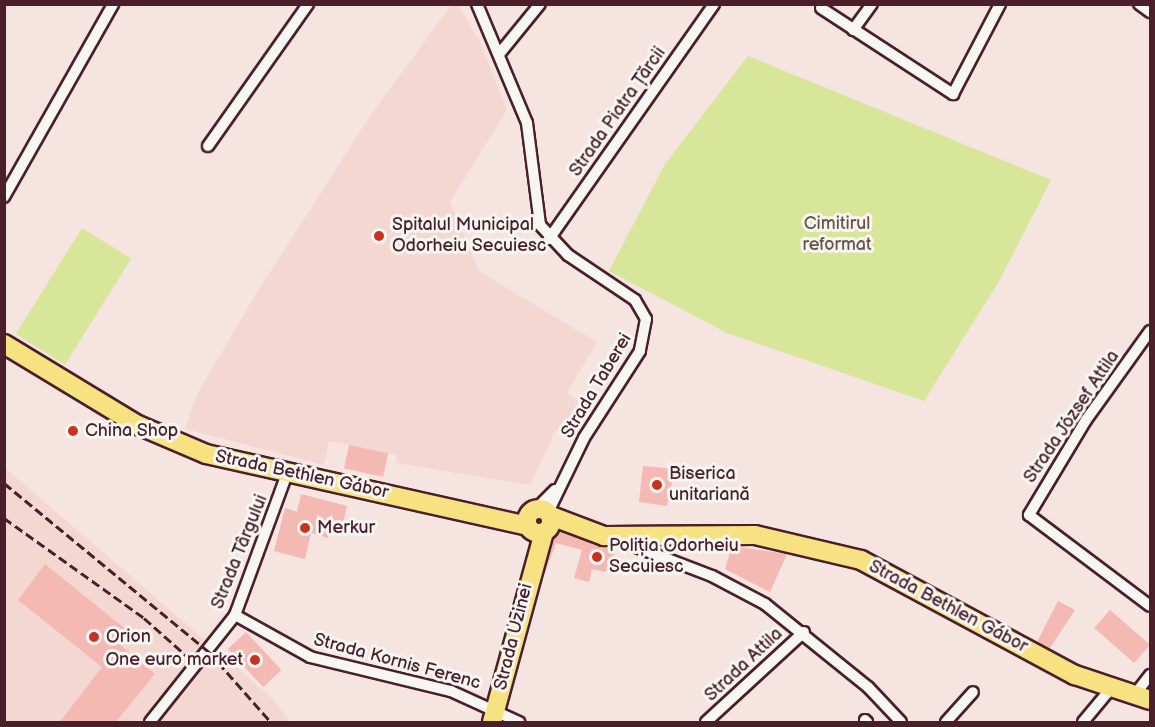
<!DOCTYPE html>
<meta charset="utf-8">
<style>
body{margin:0}
#map{position:relative;width:1155px;height:727px;overflow:hidden;background:#f5e4df;font-family:"Balsamiq Sans",sans-serif}
div>[style]{position:absolute}
.built>*{inset:0;background:#f5d7d2}
.green>*{inset:0;background:#d7e699;transform-origin:0 0}
.building>*{inset:0;background:#f4b9b2;transform-origin:0 0}
.roads{filter:drop-shadow(2px 0 #4a1f2b) drop-shadow(-2px 0 #4a1f2b) drop-shadow(0 2px #4a1f2b) drop-shadow(0 -2px #4a1f2b)}
.minor>*{height:10px;margin:-5px;padding:0 5px;transform-origin:5px;border-radius:5px;background:#f6f6f2}
.primary>*{height:18px;margin:-9px;padding:0 9px;transform-origin:9px;border-radius:9px;background:#f7e281}
.primary>.ring{margin:-9px;padding:0;box-sizing:content-box;background:none;border:18px solid #f7e281;border-radius:50%}
.rail>*{height:3px;margin-top:-1.5px;transform-origin:0;background:repeating-linear-gradient(90deg,#4a1f2b 0 9px,transparent 0 13.5px)}
.dots>*{width:16px;height:16px;translate:-50% -50%;box-sizing:border-box;border:3px solid #f6f6f2;border-radius:50%}
span{translate:-50% -50%;white-space:nowrap;text-align:center;line-height:1.15;-webkit-text-stroke:6px #f6f6f2;paint-order:stroke}
.street-label{font-size:18px;color:#4a1f2b}
.park-label{font-size:18px;color:#6d5146}
.poi-label{font-size:18px;color:#4a1f2b}
.left{translate:0 -50%;text-align:left}
.right{translate:-100% -50%;text-align:right}
.frame{position:absolute;inset:0;border:6px solid #4a1f2b;pointer-events:none}
</style>
<div id="map">
<div class="built">
<div style="clip-path:polygon(451px 5px,458px 5px,479px 40px,507px 110px,450px 202px,479px 271px,597px 342px,567px 393px,587px 406px,569px 438px,556px 430px,530px 485px,396px 463px,397px 455px,329px 441px,324px 465px,185px 429px,197px 394px,256px 294px,368px 119px)"></div>
<div style="clip-path:polygon(4px 467px,272px 698px,290px 722px,5px 722px)"></div>
</div>
<div class="green">
<div style="clip-path:polygon(748px 56px,1051px 180px,998px 283px,924px 401px,727px 333px,609px 271px,665px 164px)"></div>
<div style="left:82px;top:228px;width:58px;height:125px;rotate:32deg"></div>
</div>
<div class="building">
<div style="left:349px;top:445px;width:40px;height:24px;rotate:12deg"></div>
<div style="clip-path:polygon(643px 466px,675px 469px,667px 506px,639px 502px)"></div>
<div style="clip-path:polygon(301px 494px,347px 506px,343px 523px,333px 520px,328px 538px,311px 533px,305px 559px,274px 551px,285px 508px,297px 512px)"></div>
<div style="clip-path:polygon(562px 532px,616px 547px,611px 565px,605px 572px,592px 569px,589px 582px,574px 578px,582px 550px,556px 543px,544px 575px,555px 533px)"></div>
<div style="clip-path:polygon(732px 546px,787px 554px,770px 592px,725px 569px)"></div>
<div style="clip-path:polygon(45px 564px,128px 631px,118px 643px,155px 674px,115px 723px,59px 723px,102px 667px,18px 600px)"></div>
<div style="clip-path:polygon(1058px 601px,1075px 610px,1050px 648px,1037px 642px)"></div>
<div style="left:1110px;top:610px;width:53px;height:24px;rotate:41deg"></div>
<div style="left:246px;top:632px;width:52px;height:25px;rotate:47deg"></div>
</div>
<div class="roads">
<div class="minor">
<div style="left:477px;top:4px;width:129px;rotate:67.2deg"></div>
<div style="left:527px;top:123px;width:103px;rotate:82.7deg"></div>
<div style="left:540px;top:225px;width:41px;rotate:47deg"></div>
<div style="left:568px;top:255px;width:81px;rotate:33.9deg"></div>
<div style="left:635px;top:300px;width:22px;rotate:60deg"></div>
<div style="left:646px;top:319px;width:33px;rotate:101deg"></div>
<div style="left:640px;top:351px;width:103px;rotate:122.8deg"></div>
<div style="left:584px;top:438px;width:82px;rotate:115.9deg"></div>
<div style="left:1139px;top:4px;width:14px;rotate:36deg"></div>
<div style="left:821px;top:8px;width:158px;rotate:33.1deg"></div>
<div style="left:953px;top:94px;width:102px;rotate:-62.4deg"></div>
<div style="left:853px;top:30px;width:32px;rotate:-54deg"></div>
<div style="left:500px;top:53px;width:63px;rotate:-50.8deg"></div>
<div style="left:208px;top:146px;width:174px;rotate:-54.8deg"></div>
<div style="left:4px;top:197px;width:222px;rotate:-60.5deg"></div>
<div style="left:549px;top:239px;width:287px;rotate:-54.9deg"></div>
<div style="left:1150px;top:331px;width:110px;rotate:125.7deg"></div>
<div style="left:1086px;top:420px;width:111px;rotate:121deg"></div>
<div style="left:1029px;top:515px;width:151px;rotate:36.9deg"></div>
<div style="left:536px;top:509px;width:27px;rotate:-45deg"></div>
<div style="left:618px;top:540px;width:101px;rotate:21deg"></div>
<div style="left:712px;top:576px;width:60px;rotate:27.8deg"></div>
<div style="left:765px;top:604px;width:132px;rotate:38.9deg"></div>
<div style="left:868px;top:687px;width:48px;rotate:46.7deg"></div>
<div style="left:235px;top:615px;width:86px;rotate:29.2deg"></div>
<div style="left:310px;top:657px;width:145px;rotate:13.6deg"></div>
<div style="left:451px;top:691px;width:75px;rotate:24.5deg"></div>
<div style="left:1136px;top:693px;width:23px;rotate:-52deg"></div>
<div style="left:865px;top:720px;width:3px;rotate:45deg"></div>
<div style="left:150px;top:722px;width:137px;rotate:-51.5deg"></div>
<div style="left:235px;top:615px;width:150px;rotate:-69.8deg"></div>
<div style="left:706px;top:722px;width:133px;rotate:-42.6deg"></div>
<div style="left:946px;top:722px;width:40px;rotate:-48deg"></div>
<div style="left:1083px;top:722px;width:47px;rotate:-50.2deg"></div>
</div>
<div class="primary">
<div style="left:4px;top:344px;width:157px;rotate:31.2deg"></div>
<div style="left:138px;top:425px;width:74px;rotate:23.1deg"></div>
<div style="left:206px;top:454px;width:330px;rotate:12.6deg"></div>
<div class="ring" style="left:527px;top:509px;width:6px;height:6px"></div>
<div style="left:551px;top:516px;width:57px;rotate:20.7deg"></div>
<div style="left:604px;top:536px;width:151px;rotate:-0.4deg"></div>
<div style="left:755px;top:535px;width:109px;rotate:13.3deg"></div>
<div style="left:861px;top:560px;width:243px;rotate:28.3deg"></div>
<div style="left:1075px;top:675px;width:79px;rotate:18.4deg"></div>
<div style="left:492px;top:722px;width:197px;rotate:-74.7deg"></div>
</div>
</div>
<div class="rail">
<div style="left:4px;top:483px;width:266px;rotate:39.5deg"></div>
<div style="left:209px;top:652px;width:94px;rotate:48.5deg"></div>
<div style="left:4px;top:518px;width:172px;rotate:35.5deg"></div>
<div style="left:144px;top:618px;width:62px;rotate:41.7deg"></div>
</div>
<div class="dots">
<div style="left:379px;top:236px;background:#c8321e"></div>
<div style="left:73px;top:431px;background:#c8321e"></div>
<div style="left:657px;top:485px;background:#c8321e"></div>
<div style="left:305px;top:528px;background:#c8321e"></div>
<div style="left:597px;top:557px;background:#c8321e"></div>
<div style="left:94px;top:637px;background:#c8321e"></div>
<div style="left:255px;top:660px;background:#c8321e"></div>
</div>
<div class="street-label">
<span style="left:618px;top:112px;rotate:-55deg">Strada Piatra Țărcii</span>
<span style="left:597px;top:386px;rotate:-59deg">Strada Taberei</span>
<span style="left:1072px;top:417px;rotate:-56deg">Strada József Attila</span>
<span style="left:302px;top:475px;rotate:12deg">Strada Bethlen Gábor</span>
<span style="left:240px;top:552px;rotate:-68deg">Strada Târgului</span>
<span style="left:948px;top:607px;rotate:28deg">Strada Bethlen Gábor</span>
<span style="left:514px;top:637px;rotate:-76deg">Strada Uzinei</span>
<span style="left:397px;top:662px;rotate:15deg">Strada Kornis Ferenc</span>
<span style="left:744px;top:665px;rotate:-43deg">Strada Attila</span>
</div>
<div class="park-label">
<span style="left:837px;top:235px">Cimitirul<br>reformat</span>
</div>
<div class="poi-label">
<span class="left" style="left:392px;top:236px">Spitalul Municipal<br>Odorheiu Secuiesc</span>
<span class="left" style="left:85px;top:431px">China Shop</span>
<span class="left" style="left:669px;top:485px">Biserica<br>unitariană</span>
<span class="left" style="left:317px;top:528px">Merkur</span>
<span class="left" style="left:609px;top:557px">Poliția Odorheiu<br>Secuiesc</span>
<span class="left" style="left:106px;top:637px">Orion</span>
<span class="right" style="left:243px;top:660px">One euro market</span>
</div>
<div class="frame"></div>
</div>
